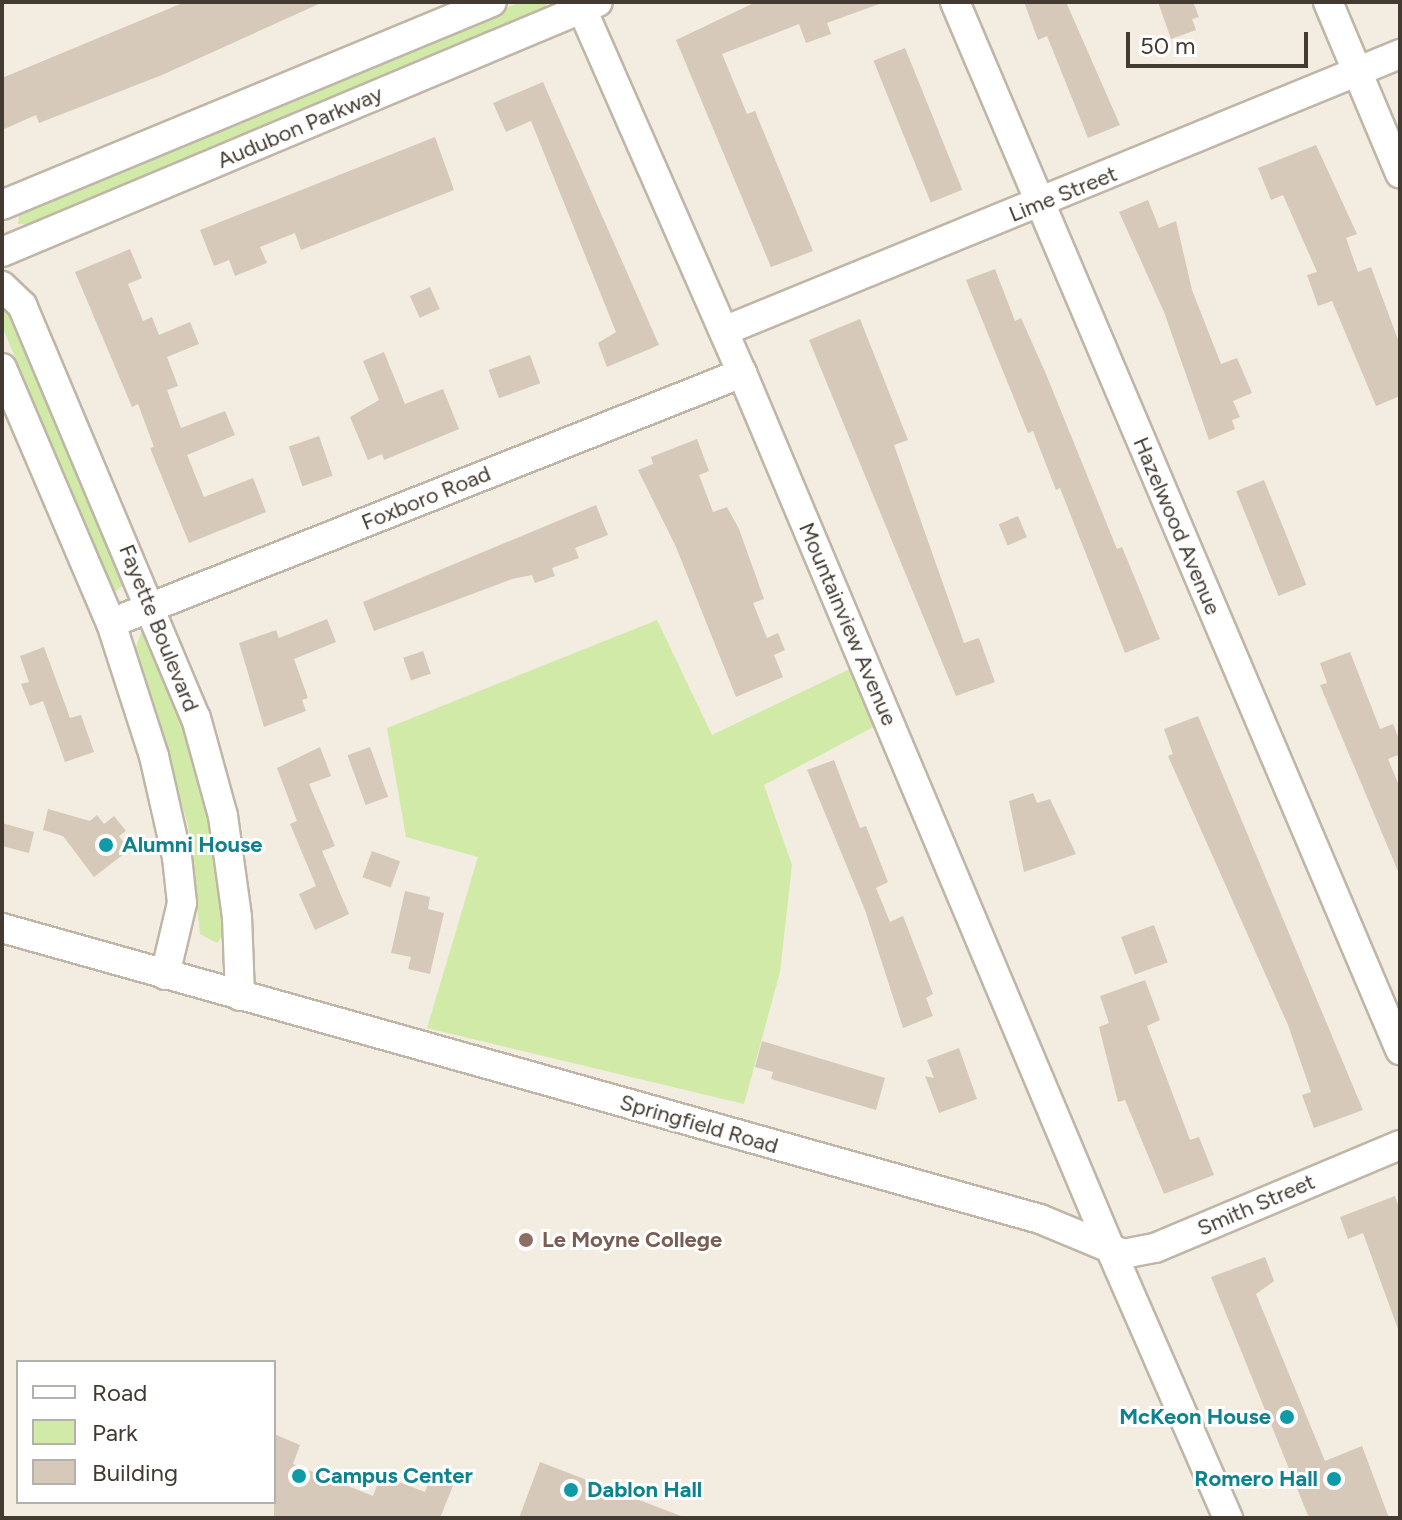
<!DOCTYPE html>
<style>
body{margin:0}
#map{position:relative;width:1402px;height:1520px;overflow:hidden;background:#f2ece1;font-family:Figtree,sans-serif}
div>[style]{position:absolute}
.green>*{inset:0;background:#d1eaa7}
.building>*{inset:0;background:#d7c9b9;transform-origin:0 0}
.roads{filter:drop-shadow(2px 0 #c0b6a7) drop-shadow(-2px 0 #c0b6a7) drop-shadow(0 2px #c0b6a7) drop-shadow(0 -2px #c0b6a7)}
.minor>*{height:28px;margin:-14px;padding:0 14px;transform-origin:14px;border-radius:14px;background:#fff}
.dots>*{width:22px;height:22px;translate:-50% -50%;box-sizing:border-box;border:4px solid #fff;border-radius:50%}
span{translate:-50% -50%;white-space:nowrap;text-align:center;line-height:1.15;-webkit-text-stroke:6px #fff;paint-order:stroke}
.street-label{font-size:22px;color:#433b32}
.culture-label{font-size:22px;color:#0d838f;font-weight:700}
.left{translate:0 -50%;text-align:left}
.right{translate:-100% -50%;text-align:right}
.education-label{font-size:22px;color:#785e54;font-weight:700}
.frame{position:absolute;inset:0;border:4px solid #433b32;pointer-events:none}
.legend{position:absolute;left:16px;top:1360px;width:260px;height:144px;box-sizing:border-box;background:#fff;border:2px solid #b4b1ad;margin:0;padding:10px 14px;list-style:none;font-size:24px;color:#433b32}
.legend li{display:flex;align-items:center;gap:16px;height:40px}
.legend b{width:40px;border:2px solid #b4b1ad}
.scale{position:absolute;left:1126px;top:32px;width:182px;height:36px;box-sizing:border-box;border:4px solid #433b32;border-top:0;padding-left:10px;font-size:24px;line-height:28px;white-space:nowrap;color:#433b32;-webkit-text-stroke:6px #fff;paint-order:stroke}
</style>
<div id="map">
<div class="green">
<div style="clip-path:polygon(520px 2px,546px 2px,547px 8px,32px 224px,18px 224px,19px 213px,26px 210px)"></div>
<div style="clip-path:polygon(2px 291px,130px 580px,113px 593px,2px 326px)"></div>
<div style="clip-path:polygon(657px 620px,712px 735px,854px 667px,877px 725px,764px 785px,792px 865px,780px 972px,744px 1104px,427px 1028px,478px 857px,406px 837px,387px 728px)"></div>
<div style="clip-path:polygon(141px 633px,157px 640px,207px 796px,225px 932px,217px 943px,200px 934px,188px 825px,135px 650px)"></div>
</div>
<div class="building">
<div style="clip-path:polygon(185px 2px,321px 3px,162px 75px,39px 123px,36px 115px,2px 130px,2px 78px)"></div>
<div style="clip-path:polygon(756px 2px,879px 4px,827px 23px,831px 34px,806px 43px,799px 24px,722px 54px,747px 114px,755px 111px,813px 251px,771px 267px,676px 40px)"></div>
<div style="clip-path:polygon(1024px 2px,1066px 2px,1120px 125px,1088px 138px,1047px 36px,1038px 40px)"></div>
<div style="clip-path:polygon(1158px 2px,1193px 2px,1199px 17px,1192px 19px,1196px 30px,1171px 39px)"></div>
<div style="left:905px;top:48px;width:153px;height:34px;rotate:68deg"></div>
<div style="clip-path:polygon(543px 82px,659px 345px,607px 367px,598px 343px,616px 332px,531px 121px,506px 132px,493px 103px)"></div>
<div style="clip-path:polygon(435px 137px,454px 190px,301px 250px,295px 233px,260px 247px,267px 263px,235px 276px,229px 260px,214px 266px,200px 230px)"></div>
<div style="clip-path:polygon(1316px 145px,1357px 234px,1346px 238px,1358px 272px,1371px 267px,1400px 345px,1400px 396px,1376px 406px,1332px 301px,1318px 306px,1307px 275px,1317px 272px,1283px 195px,1271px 200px,1258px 168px)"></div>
<div style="clip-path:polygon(1148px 200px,1159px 228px,1176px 221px,1192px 290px,1221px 364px,1237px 358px,1252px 393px,1233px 401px,1240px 417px,1232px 420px,1235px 429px,1209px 440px,1164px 312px,1119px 212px)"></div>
<div style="clip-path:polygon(130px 249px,142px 278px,128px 284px,143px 321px,152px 317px,159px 335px,190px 322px,199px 344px,167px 357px,178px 386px,167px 390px,181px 428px,225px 411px,235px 435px,187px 455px,204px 497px,253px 478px,266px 512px,189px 543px,150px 448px,154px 447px,138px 404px,132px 407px,75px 272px)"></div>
<div style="clip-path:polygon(995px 269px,1015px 321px,1021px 318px,1046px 374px,1117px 549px,1122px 547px,1160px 639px,1125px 653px,1060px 488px,1056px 490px,1033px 431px,1028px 433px,966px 280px)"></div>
<div style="left:430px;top:287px;width:24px;height:22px;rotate:66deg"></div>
<div style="clip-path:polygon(860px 319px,908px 440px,894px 445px,964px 643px,979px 638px,995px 682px,956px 696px,809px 340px)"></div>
<div style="clip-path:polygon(384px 352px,405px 404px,443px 389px,459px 429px,384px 460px,382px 454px,368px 460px,350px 417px,379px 400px,363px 361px)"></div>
<div style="left:530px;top:355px;width:30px;height:44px;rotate:70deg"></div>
<div style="left:319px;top:436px;width:42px;height:32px;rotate:71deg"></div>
<div style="clip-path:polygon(697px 439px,709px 471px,699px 475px,713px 512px,727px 507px,739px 529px,764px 599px,753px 603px,767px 638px,778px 633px,785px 650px,774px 655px,783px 677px,736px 697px,676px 547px,638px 470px,653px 464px,651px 457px)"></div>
<div style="left:1264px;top:480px;width:113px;height:30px;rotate:68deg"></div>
<div style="clip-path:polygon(596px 505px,608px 535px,575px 548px,579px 558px,552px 568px,555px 576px,535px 583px,532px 575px,512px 579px,374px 631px,363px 602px)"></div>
<div style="left:1018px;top:516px;width:23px;height:21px;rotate:67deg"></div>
<div style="clip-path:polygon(327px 619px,336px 642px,294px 659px,308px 698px,302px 700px,306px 711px,264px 727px,239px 643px,276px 630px,279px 638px)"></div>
<div style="clip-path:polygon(44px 647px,70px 718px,81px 715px,94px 752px,65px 762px,43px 701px,30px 706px,21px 684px,29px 682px,20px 656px)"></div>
<div style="left:423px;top:651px;width:24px;height:21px;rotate:71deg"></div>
<div style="clip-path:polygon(1350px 652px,1380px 729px,1393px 724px,1400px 742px,1400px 754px,1388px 759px,1400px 788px,1400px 876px,1320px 685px,1327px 683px,1320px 663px)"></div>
<div style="clip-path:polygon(1198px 716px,1363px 1110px,1314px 1128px,1302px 1095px,1311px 1092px,1288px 1025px,1168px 756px,1173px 754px,1164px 729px)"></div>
<div style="clip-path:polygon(320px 747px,331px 776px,309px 784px,335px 846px,322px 851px,349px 914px,315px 930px,299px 894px,316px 886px,290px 824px,297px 821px,277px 768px)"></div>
<div style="left:370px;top:747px;width:53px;height:24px;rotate:70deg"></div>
<div style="clip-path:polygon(834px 760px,860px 828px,866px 826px,888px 882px,876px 888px,890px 922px,903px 916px,933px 994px,926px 998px,933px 1016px,903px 1028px,865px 910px,807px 770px)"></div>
<div style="clip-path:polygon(1033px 793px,1037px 803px,1050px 799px,1076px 854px,1024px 872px,1009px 801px)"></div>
<div style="clip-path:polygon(48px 809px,90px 821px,97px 815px,104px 824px,114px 816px,126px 831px,119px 836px,129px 850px,94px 877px,63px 836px,43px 830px)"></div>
<div style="clip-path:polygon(2px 823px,34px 832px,29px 853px,2px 846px)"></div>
<div style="left:372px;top:851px;width:30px;height:28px;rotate:20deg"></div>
<div style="clip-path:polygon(405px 891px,430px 897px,428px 909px,444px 913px,430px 974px,408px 969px,411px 957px,391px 953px)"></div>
<div style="left:1154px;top:925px;width:40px;height:35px;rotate:70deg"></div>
<div style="clip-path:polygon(1145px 980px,1160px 1020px,1147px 1026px,1190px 1140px,1199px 1137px,1214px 1175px,1164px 1194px,1125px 1100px,1118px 1102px,1099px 1027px,1109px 1023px,1100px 996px)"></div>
<div style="clip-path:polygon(762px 1041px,885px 1078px,876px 1110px,771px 1079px,773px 1072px,755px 1067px)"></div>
<div style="clip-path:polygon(959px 1048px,977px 1099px,939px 1113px,925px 1076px,934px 1078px,927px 1060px)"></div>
<div style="clip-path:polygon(1395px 1196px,1400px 1211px,1398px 1329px,1363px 1233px,1348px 1239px,1340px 1217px)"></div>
<div style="clip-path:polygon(1265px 1257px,1274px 1281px,1256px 1294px,1325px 1461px,1362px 1446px,1389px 1518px,1309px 1518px,1211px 1277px)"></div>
<div style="clip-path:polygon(274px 1434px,300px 1445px,293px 1464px,373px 1496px,381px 1475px,425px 1492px,434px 1469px,456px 1478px,440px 1518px,274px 1518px)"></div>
<div style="clip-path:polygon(540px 1462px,681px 1516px,681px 1518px,519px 1518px)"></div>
</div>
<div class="roads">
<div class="minor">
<div style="left:579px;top:2px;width:405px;rotate:66.3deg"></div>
<div style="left:742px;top:373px;width:949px;rotate:67.19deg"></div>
<div style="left:1110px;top:1248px;width:14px;rotate:25deg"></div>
<div style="left:1123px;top:1254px;width:33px;rotate:-11deg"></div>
<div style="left:1155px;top:1248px;width:266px;rotate:-22.8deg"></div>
<div style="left:955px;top:2px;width:1139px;rotate:66.99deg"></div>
<div style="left:1328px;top:2px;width:186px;rotate:67.2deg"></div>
<div style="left:2px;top:205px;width:530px;rotate:-22.5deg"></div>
<div style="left:2px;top:252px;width:646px;rotate:-22.76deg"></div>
<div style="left:2px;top:286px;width:28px;rotate:44deg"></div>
<div style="left:22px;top:305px;width:448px;rotate:67.2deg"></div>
<div style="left:196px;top:718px;width:102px;rotate:74.6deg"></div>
<div style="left:223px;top:816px;width:102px;rotate:82.1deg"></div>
<div style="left:237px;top:917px;width:79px;rotate:87.8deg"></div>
<div style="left:724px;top:331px;width:731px;rotate:-22.28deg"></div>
<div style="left:2px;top:368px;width:277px;rotate:66.9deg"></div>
<div style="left:111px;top:623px;width:140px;rotate:72.1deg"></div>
<div style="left:154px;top:756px;width:104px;rotate:77.2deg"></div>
<div style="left:177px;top:857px;width:46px;rotate:83.8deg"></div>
<div style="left:182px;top:903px;width:74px;rotate:103.3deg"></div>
<div style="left:111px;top:623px;width:679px;rotate:-21.61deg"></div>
<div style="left:2px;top:928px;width:1078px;rotate:15.66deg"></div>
<div style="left:1040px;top:1219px;width:76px;rotate:22.5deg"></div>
<div style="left:1110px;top:1248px;width:295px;rotate:66.4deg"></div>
</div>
</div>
<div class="dots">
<div style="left:106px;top:845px;background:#0f9aa8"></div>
<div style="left:526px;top:1240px;background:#8d6e63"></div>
<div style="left:1287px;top:1417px;background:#0f9aa8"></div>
<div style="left:299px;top:1476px;background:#0f9aa8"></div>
<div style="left:1334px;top:1479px;background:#0f9aa8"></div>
<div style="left:571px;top:1490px;background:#0f9aa8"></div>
</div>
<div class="street-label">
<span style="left:300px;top:127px;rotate:-23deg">Audubon Parkway</span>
<span style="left:1063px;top:194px;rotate:-22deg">Lime Street</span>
<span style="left:426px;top:498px;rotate:-22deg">Foxboro Road</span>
<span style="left:1177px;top:526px;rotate:67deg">Hazelwood Avenue</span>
<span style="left:848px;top:624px;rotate:67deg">Mountainview Avenue</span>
<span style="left:159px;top:628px;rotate:68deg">Fayette Boulevard</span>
<span style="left:699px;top:1124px;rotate:16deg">Springfield Road</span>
<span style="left:1256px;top:1205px;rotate:-23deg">Smith Street</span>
</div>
<div class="culture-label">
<span class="left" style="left:122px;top:845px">Alumni House</span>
<span class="right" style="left:1271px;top:1417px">McKeon House</span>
<span class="left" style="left:315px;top:1476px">Campus Center</span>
<span class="right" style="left:1318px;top:1479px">Romero Hall</span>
<span class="left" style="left:587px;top:1490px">Dablon Hall</span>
</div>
<div class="education-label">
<span class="left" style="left:542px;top:1240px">Le Moyne College</span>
</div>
<div class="frame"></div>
<ul class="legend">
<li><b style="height:10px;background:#fff"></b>Road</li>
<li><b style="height:22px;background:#d1eaa7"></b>Park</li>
<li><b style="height:22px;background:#d7c9b9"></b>Building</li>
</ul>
<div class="scale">50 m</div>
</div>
